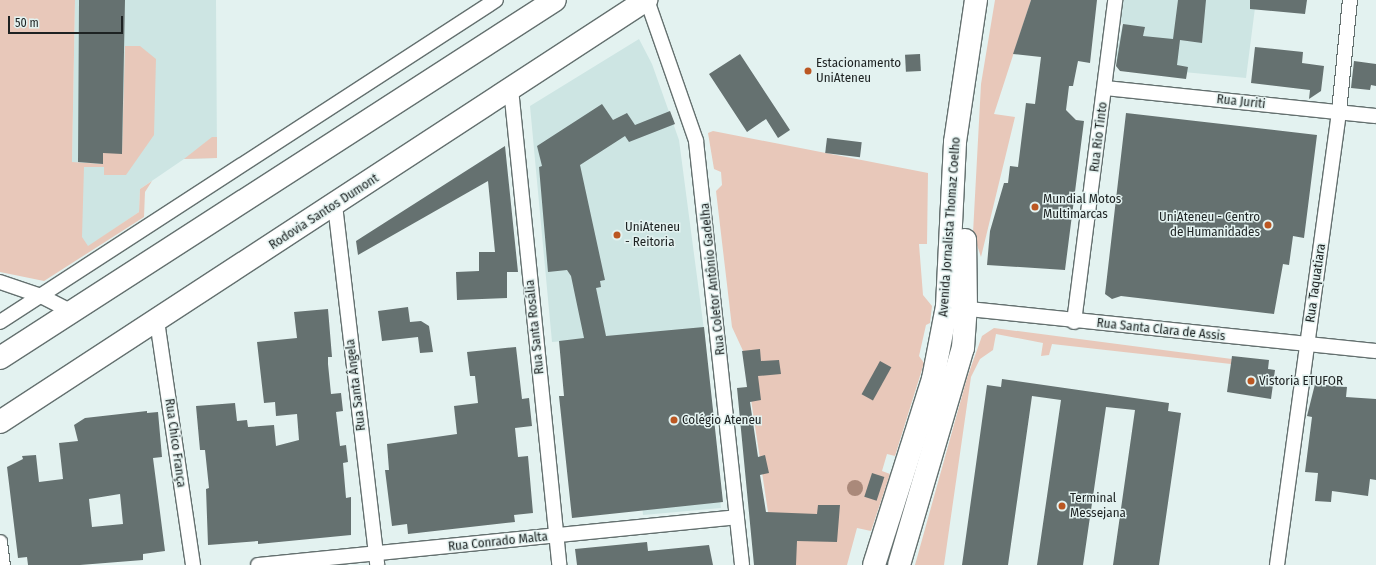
<!DOCTYPE html>
<meta charset="utf-8">
<style>
body{margin:0}
#map{position:relative;width:1376px;height:565px;overflow:hidden;background:#e3f2f0;font-family:"Fira Sans Condensed",sans-serif}
div>[style]{position:absolute}
.built>*{inset:0;background:#cde5e3}
.green>*{inset:0;background:#e8c8ba}
.water>*{inset:0;background:#aa897a}
.round{border-radius:50%}
.building>*{inset:0;background:#657170;transform-origin:0 0}
.roads{filter:drop-shadow(1px 0 #64706f) drop-shadow(-1px 0 #64706f) drop-shadow(0 1px #64706f) drop-shadow(0 -1px #64706f)}
.minor>*{height:14px;margin:-7px;padding:0 7px;transform-origin:7px;border-radius:7px;background:#fff}
.primary>*{height:22px;margin:-11px;padding:0 11px;transform-origin:11px;border-radius:11px;background:#fff}
.trunk>*{height:22px;margin:-11px;padding:0 11px;transform-origin:11px;border-radius:11px;background:#fff}
.dots>*{width:11px;height:11px;translate:-50% -50%;box-sizing:border-box;border:2px solid #e3f2f0;border-radius:50%}
span{translate:-50% -50%;white-space:nowrap;text-align:center;line-height:1.15;-webkit-text-stroke:3px #e3f2f0;paint-order:stroke}
.poi-label{font-size:13px;color:#1d2222}
.left{translate:0 -50%;text-align:left}
.right{translate:-100% -50%;text-align:right}
.street-label{font-size:13px;color:#1d2222}
.scale{position:absolute;left:8px;top:16px;width:115px;height:18px;box-sizing:border-box;border:2px solid #1d2222;border-top:0;padding-left:5px;font-size:12px;line-height:14px;white-space:nowrap;color:#1d2222;-webkit-text-stroke:3px #e3f2f0;paint-order:stroke}
</style>
<div id="map">
<div class="built">
<div style="clip-path:polygon(75px 0,216px 0,217px 158px,184px 159px,140px 189px,139px 212px,76px 255px,72px 162px)"></div>
<div style="clip-path:polygon(1122px 0,1256px 0,1246px 78px,1121px 66px,1115px 59px,1123px 24px,1120px 19px)"></div>
<div style="clip-path:polygon(639px 39px,652px 64px,679px 140px,704px 330px,721px 508px,643px 515px,633px 392px,604px 338px,552px 342px,530px 106px)"></div>
</div>
<div class="green">
<div style="clip-path:polygon(0 0,75px 0,72px 162px,102px 164px,103px 153px,122px 153px,125px 46px,140px 46px,156px 59px,154px 135px,126px 175px,104px 175px,104px 167px,84px 167px,82px 237px,88px 246px,139px 212px,140px 189px,152px 181px,145px 192px,144px 217px,44px 281px,0 272px)"></div>
<div style="clip-path:polygon(995px 0,1031px 0,994px 114px,1015px 117px,981px 257px,973px 233px,981px 84px)"></div>
<div style="clip-path:polygon(713px 131px,928px 173px,927px 244px,919px 244px,923px 295px,932px 306px,930px 323px,926px 325px,919px 356px,924px 363px,895px 456px,887px 454px,882px 471px,890px 474px,871px 531px,857px 528px,847px 565px,776px 565px,744px 353px,732px 327px,716px 191px,722px 185px,721px 172px,714px 169px,708px 133px)"></div>
<div style="clip-path:polygon(212px 137px,217px 137px,217px 158px,184px 159px)"></div>
<div style="clip-path:polygon(994px 328px,1232px 359px,1231px 364px,1052px 344px,1049px 355px,1041px 356px,1043px 343px,996px 334px,993px 350px,980px 359px,971px 377px,944px 565px,915px 565px,967px 378px,982px 336px)"></div>
</div>
<div class="water">
<div class="round" style="left:847px;top:480px;width:16px;height:16px"></div>
</div>
<div class="building">
<div style="clip-path:polygon(79px 0,125px 0,122px 154px,103px 153px,103px 164px,78px 162px)"></div>
<div style="clip-path:polygon(1031px 0,1097px 0,1090px 63px,1078px 61px,1073px 86px,1069px 86px,1066px 110px,1076px 120px,1084px 121px,1065px 270px,987px 265px,990px 231px,1004px 183px,1008px 183px,1010px 166px,1018px 167px,1026px 103px,1035px 104px,1041px 57px,1013px 54px)"></div>
<div style="clip-path:polygon(1178px 0,1206px 0,1202px 43px,1180px 40px,1177px 65px,1188px 67px,1186px 79px,1120px 71px,1116px 66px,1123px 24px,1145px 27px,1143px 36px,1173px 39px)"></div>
<div style="clip-path:polygon(1250px 0,1307px 0,1305px 14px,1250px 9px)"></div>
<div style="clip-path:polygon(1255px 47px,1303px 52px,1302px 63px,1324px 66px,1321px 91px,1309px 99px,1310px 90px,1251px 83px)"></div>
<div style="clip-path:polygon(740px 54px,790px 130px,778px 138px,766px 119px,747px 132px,709px 74px)"></div>
<div style="left:920px;top:54px;width:17px;height:15px;rotate:87deg"></div>
<div style="clip-path:polygon(1354px 61px,1376px 64px,1376px 86px,1371px 85px,1370px 90px,1351px 88px)"></div>
<div style="clip-path:polygon(602px 104px,613px 120px,627px 113px,635px 125px,670px 111px,675px 124px,629px 142px,625px 136px,580px 165px,605px 280px,600px 281px,601px 287px,596px 288px,606px 336px,704px 327px,723px 502px,572px 518px,559px 396px,564px 396px,559px 341px,584px 338px,571px 276px,567px 270px,548px 272px,539px 167px,542px 166px,537px 146px)"></div>
<div style="clip-path:polygon(1126px 113px,1317px 135px,1304px 238px,1293px 236px,1289px 265px,1283px 264px,1274px 314px,1121px 296px,1112px 299px,1105px 294px)"></div>
<div style="left:827px;top:138px;width:35px;height:15px;rotate:7deg"></div>
<div style="clip-path:polygon(505px 146px,518px 272px,507px 272px,507px 298px,457px 300px,456px 272px,479px 271px,479px 252px,495px 252px,488px 181px,358px 255px,356px 241px)"></div>
<div style="clip-path:polygon(408px 307px,410px 322px,421px 321px,429px 326px,433px 352px,420px 353px,418px 337px,382px 341px,378px 311px)"></div>
<div style="clip-path:polygon(328px 309px,332px 357px,328px 357px,328px 364px,331px 394px,341px 393px,343px 411px,336px 412px,340px 446px,346px 445px,348px 462px,343px 463px,346px 498px,351px 497px,351px 535px,258px 544px,258px 541px,208px 545px,206px 489px,209px 488px,205px 450px,200px 450px,196px 406px,235px 403px,237px 421px,247px 420px,248px 427px,274px 425px,276px 446px,299px 440px,297px 414px,276px 416px,275px 402px,264px 403px,257px 342px,297px 338px,294px 312px)"></div>
<div style="clip-path:polygon(516px 347px,522px 399px,529px 398px,532px 426px,515px 428px,518px 457px,528px 456px,533px 513px,514px 515px,515px 522px,408px 534px,407px 524px,392px 526px,385px 470px,389px 470px,387px 444px,457px 434px,454px 406px,478px 403px,475px 376px,470px 376px,467px 352px)"></div>
<div style="clip-path:polygon(760px 349px,761px 361px,779px 360px,781px 374px,758px 376px,761px 400px,750px 402px,758px 457px,765px 455px,769px 473px,760px 475px,766px 512px,817px 514px,818px 505px,840px 505px,837px 542px,797px 541px,796px 565px,754px 565px,737px 388px,747px 387px,742px 351px)"></div>
<div style="clip-path:polygon(1232px 356px,1269px 360px,1268px 369px,1275px 370px,1271px 399px,1227px 392px)"></div>
<div style="left:880px;top:361px;width:13px;height:38px;rotate:29deg"></div>
<div style="clip-path:polygon(1002px 379px,1169px 403px,1168px 411px,1181px 413px,1159px 565px,1113px 565px,1135px 410px,1106px 407px,1083px 565px,1037px 565px,1061px 400px,1032px 396px,1008px 565px,962px 565px,987px 385px,1001px 387px)"></div>
<div style="clip-path:polygon(1315px 384px,1347px 387px,1346px 397px,1376px 399px,1376px 480px,1370px 479px,1368px 496px,1332px 491px,1331px 502px,1315px 501px,1318px 473px,1305px 472px,1312px 417px,1307px 416px)"></div>
<div style="clip-path:polygon(evenodd,147px 411px,147px 413px,158px 412px,162px 457px,153px 458px,165px 551px,143px 554px,143px 560px,80px 565px,28px 565px,27px 557px,18px 558px,7px 467px,23px 459px,22px 456px,36px 455px,39px 482px,63px 479px,59px 443px,78px 441px,74px 425px,85px 418px,147px 411px,120px 494px,123px 524px,92px 527px,89px 499px,120px 494px)"></div>
<div style="left:872px;top:473px;width:13px;height:25px;rotate:18deg"></div>
<div style="clip-path:polygon(647px 542px,648px 551px,709px 545px,713px 565px,577px 565px,575px 549px)"></div>
</div>
<div class="roads">
<div class="minor">
<div style="left:647px;top:0;width:149px;rotate:70.8deg"></div>
<div style="left:696px;top:141px;width:426px;rotate:83.8deg"></div>
<div style="left:1105px;top:88px;width:272px;rotate:5.9deg"></div>
<div style="left:511px;top:89px;width:478px;rotate:84.2deg"></div>
<div style="left:335px;top:205px;width:362px;rotate:83.3deg"></div>
<div style="left:0;top:282px;width:43px;rotate:18.9deg"></div>
<div style="left:41px;top:296px;width:35px;rotate:27deg"></div>
<div style="left:959px;top:308px;width:419px;rotate:5.9deg"></div>
<div style="left:157px;top:321px;width:247px;rotate:81.6deg"></div>
<div style="left:0;top:322px;width:591px;rotate:-32.99deg"></div>
<div style="left:1074px;top:322px;width:325px;rotate:-82.7deg"></div>
<div style="left:0;top:542px;width:23px;rotate:83deg"></div>
<div style="left:258px;top:565px;width:481px;rotate:-5.7deg"></div>
<div style="left:1277px;top:565px;width:457px;rotate:-82.2deg"></div>
<div style="left:1339px;top:112px;width:113px;rotate:-84.4deg"></div>
</div>
<div class="primary">
<div style="left:874px;top:565px;width:195px;rotate:-72.4deg"></div>
<div style="left:933px;top:379px;width:74px;rotate:-79.1deg"></div>
<div style="left:947px;top:306px;width:164px;rotate:-87.2deg"></div>
<div style="left:955px;top:142px;width:144px;rotate:-81.6deg"></div>
<div style="left:899px;top:565px;width:226px;rotate:-73.6deg"></div>
<div style="left:963px;top:348px;width:39px;rotate:-86deg"></div>
<div style="left:966px;top:309px;width:69px;rotate:-90.8deg"></div>
</div>
<div class="trunk">
<div style="left:0;top:358px;width:660px;rotate:-32.82deg"></div>
<div style="left:0;top:422px;width:772px;rotate:-33.15deg"></div>
</div>
</div>
<div class="dots">
<div style="left:808px;top:71px;background:#bb5722"></div>
<div style="left:1035px;top:207px;background:#bb5722"></div>
<div style="left:1268px;top:225px;background:#bb5722"></div>
<div style="left:617px;top:235px;background:#bb5722"></div>
<div style="left:1251px;top:381px;background:#bb5722"></div>
<div style="left:674px;top:420px;background:#bb5722"></div>
<div style="left:1062px;top:506px;background:#bb5722"></div>
</div>
<div class="poi-label">
<span class="left" style="left:816px;top:71px">Estacionamento<br>UniAteneu</span>
<span class="left" style="left:1043px;top:207px">Mundial Motos<br>Multimarcas</span>
<span class="right" style="left:1260px;top:225px">UniAteneu - Centro<br>de Humanidades</span>
<span class="left" style="left:625px;top:235px">UniAteneu<br>- Reitoria</span>
<span class="left" style="left:1259px;top:381px">Vistoria ETUFOR</span>
<span class="left" style="left:682px;top:420px">Colégio Ateneu</span>
<span class="left" style="left:1070px;top:506px">Terminal<br>Messejana</span>
</div>
<div class="street-label">
<span style="left:1241px;top:102px;rotate:6deg">Rua Juriti</span>
<span style="left:1099px;top:137px;rotate:-83deg">Rua Rio Tinto</span>
<span style="left:324px;top:212px;rotate:-33deg">Rodovia Santos Dumont</span>
<span style="left:950px;top:227px;rotate:-86deg">Avenida Jornalista Thomaz Coelho</span>
<span style="left:713px;top:279px;rotate:-96deg">Rua Coletor Antônio Gadelha</span>
<span style="left:1316px;top:283px;rotate:-82deg">Rua Taquatiara</span>
<span style="left:535px;top:327px;rotate:-96deg">Rua Santa Rosália</span>
<span style="left:1161px;top:330px;rotate:6deg">Rua Santa Clara de Assis</span>
<span style="left:356px;top:385px;rotate:-97deg">Rua Santa Ângela</span>
<span style="left:175px;top:443px;rotate:82deg">Rua Chico França</span>
<span style="left:498px;top:542px;rotate:-6deg">Rua Conrado Malta</span>
</div>
<div class="scale">50 m</div>
</div>
